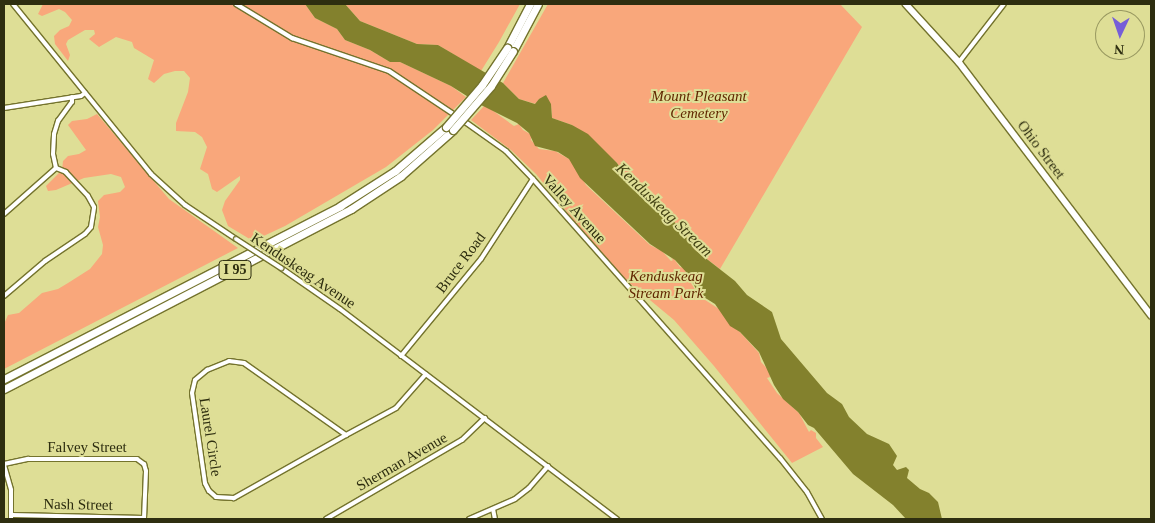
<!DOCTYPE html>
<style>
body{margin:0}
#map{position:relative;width:1155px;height:523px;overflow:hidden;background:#dede96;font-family:Georgia,serif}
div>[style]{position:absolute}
.green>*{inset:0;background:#f9a77b}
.water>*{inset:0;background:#83812d}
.roads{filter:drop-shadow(1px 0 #74732d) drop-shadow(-1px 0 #74732d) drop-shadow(0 1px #74732d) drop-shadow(0 -1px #74732d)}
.street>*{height:4px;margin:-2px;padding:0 2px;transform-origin:2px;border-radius:2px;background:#fff}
.secondary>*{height:5.5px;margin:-2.75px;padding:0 2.75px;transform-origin:2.75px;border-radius:2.75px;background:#fff}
.highway>*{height:7px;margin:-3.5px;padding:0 3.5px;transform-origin:3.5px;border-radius:3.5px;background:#fff}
.bridges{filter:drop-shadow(1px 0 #74732d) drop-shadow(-1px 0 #74732d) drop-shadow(0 1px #74732d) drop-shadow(0 -1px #74732d)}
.street-bridge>*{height:4px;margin:-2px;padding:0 2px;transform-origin:2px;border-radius:2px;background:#fff}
.highway-bridge>*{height:7px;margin:-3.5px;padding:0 3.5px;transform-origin:3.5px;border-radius:3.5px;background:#fff}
span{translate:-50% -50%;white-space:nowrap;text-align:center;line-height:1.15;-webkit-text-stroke:4px #dede96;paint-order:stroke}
.shield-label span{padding:1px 4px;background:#dede96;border:1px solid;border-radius:4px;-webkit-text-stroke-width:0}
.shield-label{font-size:14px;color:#2e2e10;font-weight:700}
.park-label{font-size:15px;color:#612700;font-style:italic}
.street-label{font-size:15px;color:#2e2e10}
.water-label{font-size:16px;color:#424113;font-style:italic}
.frame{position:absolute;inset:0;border:5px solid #2e2e10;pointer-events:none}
.north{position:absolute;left:1095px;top:10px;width:50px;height:50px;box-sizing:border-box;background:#dede96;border:1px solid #989860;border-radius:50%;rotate:183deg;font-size:14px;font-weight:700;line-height:20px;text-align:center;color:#2e2e10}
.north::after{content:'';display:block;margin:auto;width:18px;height:22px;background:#765ed8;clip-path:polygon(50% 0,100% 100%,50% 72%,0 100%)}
</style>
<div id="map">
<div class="green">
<div style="clip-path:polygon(43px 4px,305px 4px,315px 18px,337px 29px,345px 40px,370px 50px,390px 62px,400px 62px,451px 86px,466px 97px,433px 130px,386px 167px,285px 226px,253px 241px,228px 226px,222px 210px,225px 201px,240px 180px,240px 176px,217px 192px,212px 189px,208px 174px,200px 169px,207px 147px,202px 137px,195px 132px,176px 131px,176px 123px,188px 92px,190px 78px,184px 71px,175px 71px,164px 74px,154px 83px,148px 79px,154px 60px,134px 48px,132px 42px,116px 37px,99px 47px,89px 39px,95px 34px,94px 30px,85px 30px,68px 40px,66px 44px,70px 55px,68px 61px,55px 44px,54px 36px,60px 30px,69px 26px,72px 20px,65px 12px,59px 9px,42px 16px,38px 14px)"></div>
<div style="clip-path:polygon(345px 4px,520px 4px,499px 42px,481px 71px,438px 45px,417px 44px,360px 21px)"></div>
<div style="clip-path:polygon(548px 4px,840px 4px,862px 27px,720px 269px,694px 249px,682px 230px,656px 203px,633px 187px,617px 163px,572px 125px,552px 118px,551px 104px,539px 99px,536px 104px,519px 99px,503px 83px)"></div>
<div style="clip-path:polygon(485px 105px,514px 126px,519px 124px,523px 130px,532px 135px,531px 140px,539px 149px,555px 151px,569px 159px,570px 158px,586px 185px,650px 245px,662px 251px,671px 261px,673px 260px,671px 258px,674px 259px,680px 267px,684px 268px,688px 276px,692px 278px,691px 283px,699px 296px,719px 309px,731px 326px,739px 331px,759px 353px,761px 362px,770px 372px,770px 377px,767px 378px,777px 393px,799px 413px,809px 432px,811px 430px,816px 433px,816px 438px,823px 447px,792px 463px,714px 366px,674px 320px,627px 281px,602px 255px,536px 174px,511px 150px,471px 120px)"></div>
<div style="clip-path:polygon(97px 114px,169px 199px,238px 248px,4px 369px,4px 324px,8px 315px,19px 313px,42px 293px,58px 289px,68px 283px,90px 269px,102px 254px,103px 245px,98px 227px,100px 217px,98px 201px,104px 195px,120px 192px,125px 187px,121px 177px,111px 174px,84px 178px,56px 190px,48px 191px,46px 186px,62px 170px,63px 161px,68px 156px,79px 154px,86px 150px,68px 125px,72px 121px,87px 119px)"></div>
</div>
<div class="water">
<div style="clip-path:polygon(305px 4px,345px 4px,360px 21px,417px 44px,438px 45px,503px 83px,519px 99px,535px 104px,539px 99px,546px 95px,551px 104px,552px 118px,572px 125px,588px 134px,617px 163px,633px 187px,656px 203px,682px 230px,694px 249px,735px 281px,747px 295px,772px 312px,781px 339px,827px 393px,842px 404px,849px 417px,867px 434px,889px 444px,897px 456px,893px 465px,897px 470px,906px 467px,909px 470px,907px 478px,920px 489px,929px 493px,938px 502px,942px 519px,906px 519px,893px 505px,853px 474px,814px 428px,808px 425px,798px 412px,783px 399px,774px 385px,759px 352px,740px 332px,730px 326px,715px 304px,699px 294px,687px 273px,675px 260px,650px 244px,580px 178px,569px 159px,558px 152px,535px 146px,529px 133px,517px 123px,481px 105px,451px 86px,400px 62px,390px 62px,370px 50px,345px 40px,337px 29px,315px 18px)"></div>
</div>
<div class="roads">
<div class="street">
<div style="left:13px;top:4px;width:219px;rotate:50.9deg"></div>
<div style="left:151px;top:174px;width:46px;rotate:42.4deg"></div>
<div style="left:185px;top:205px;width:61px;rotate:33.7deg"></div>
<div style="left:236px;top:4px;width:66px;rotate:31.3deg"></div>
<div style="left:292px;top:38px;width:102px;rotate:18.8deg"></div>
<div style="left:389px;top:71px;width:79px;rotate:33.7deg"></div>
<div style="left:959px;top:62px;width:73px;rotate:-52.2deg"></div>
<div style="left:4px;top:108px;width:78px;rotate:-8.9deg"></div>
<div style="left:81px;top:96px;width:5px;rotate:-37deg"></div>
<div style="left:461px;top:119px;width:55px;rotate:35.4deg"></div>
<div style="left:506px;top:151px;width:39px;rotate:46deg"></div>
<div style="left:533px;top:179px;width:373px;rotate:48.5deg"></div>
<div style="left:780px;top:458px;width:43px;rotate:51.5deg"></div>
<div style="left:807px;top:492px;width:31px;rotate:61deg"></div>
<div style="left:56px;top:168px;width:14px;rotate:-102deg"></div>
<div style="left:53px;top:154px;width:20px;rotate:-87deg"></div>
<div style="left:54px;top:134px;width:14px;rotate:-73deg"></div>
<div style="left:58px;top:121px;width:24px;rotate:-54deg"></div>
<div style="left:72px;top:102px;width:5px;rotate:-90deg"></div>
<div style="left:4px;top:214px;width:69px;rotate:-41.5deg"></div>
<div style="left:281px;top:268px;width:72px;rotate:34.8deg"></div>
<div style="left:340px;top:309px;width:348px;rotate:37.2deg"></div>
<div style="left:4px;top:296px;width:54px;rotate:-40.5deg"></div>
<div style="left:45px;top:261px;width:48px;rotate:-34deg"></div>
<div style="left:85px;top:234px;width:9px;rotate:-49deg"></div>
<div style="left:91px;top:227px;width:20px;rotate:-81deg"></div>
<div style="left:94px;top:207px;width:13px;rotate:-119deg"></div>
<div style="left:88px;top:196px;width:33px;rotate:-133deg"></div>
<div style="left:66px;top:172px;width:11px;rotate:-158deg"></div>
<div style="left:401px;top:356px;width:126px;rotate:-50.5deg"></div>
<div style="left:481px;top:259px;width:95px;rotate:-57deg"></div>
<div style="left:229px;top:361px;width:15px;rotate:8deg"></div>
<div style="left:244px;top:363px;width:125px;rotate:35.2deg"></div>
<div style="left:346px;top:435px;width:129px;rotate:150.6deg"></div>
<div style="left:234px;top:498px;width:18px;rotate:-177deg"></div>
<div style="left:216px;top:497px;width:9px;rotate:-139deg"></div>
<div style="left:209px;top:491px;width:9px;rotate:-117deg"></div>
<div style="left:205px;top:483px;width:91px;rotate:-98.2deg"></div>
<div style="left:192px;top:393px;width:13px;rotate:-77deg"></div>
<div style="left:195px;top:380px;width:16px;rotate:-40deg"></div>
<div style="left:207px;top:370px;width:24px;rotate:-22deg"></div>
<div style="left:346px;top:435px;width:57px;rotate:-28.4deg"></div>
<div style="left:396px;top:408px;width:45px;rotate:-48.6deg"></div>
<div style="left:4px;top:464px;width:25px;rotate:-12deg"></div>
<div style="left:28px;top:459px;width:109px"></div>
<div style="left:137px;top:459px;width:9px;rotate:36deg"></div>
<div style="left:144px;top:464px;width:7px;rotate:74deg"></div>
<div style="left:146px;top:471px;width:48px;rotate:92.4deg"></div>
<div style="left:4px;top:465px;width:26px;rotate:74deg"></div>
<div style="left:11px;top:490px;width:29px;rotate:90deg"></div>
<div style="left:493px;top:509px;width:10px;rotate:79deg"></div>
<div style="left:12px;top:515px;width:132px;rotate:1.3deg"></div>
<div style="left:326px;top:519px;width:157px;rotate:-30.2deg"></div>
<div style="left:462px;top:440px;width:32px;rotate:-44deg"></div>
<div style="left:469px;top:519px;width:50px;rotate:-23.5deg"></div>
<div style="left:515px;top:499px;width:18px;rotate:-38deg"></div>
<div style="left:529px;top:488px;width:29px;rotate:-49deg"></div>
</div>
<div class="secondary">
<div style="left:906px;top:4px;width:79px;rotate:47.6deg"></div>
<div style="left:959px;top:62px;width:318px;rotate:52.8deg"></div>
</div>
<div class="highway">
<div style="left:507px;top:48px;width:50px;rotate:-62.4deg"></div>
<div style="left:513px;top:51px;width:53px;rotate:-62deg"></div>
<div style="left:4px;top:379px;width:378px;rotate:-27.2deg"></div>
<div style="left:340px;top:206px;width:65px;rotate:-32.5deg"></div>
<div style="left:395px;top:171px;width:67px;rotate:-40.8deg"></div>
<div style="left:4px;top:389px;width:391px;rotate:-27.4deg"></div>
<div style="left:351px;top:209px;width:60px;rotate:-33.4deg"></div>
<div style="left:401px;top:176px;width:69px;rotate:-41.5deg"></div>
</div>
</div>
<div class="bridges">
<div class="street-bridge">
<div style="left:236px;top:239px;width:54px;rotate:32.8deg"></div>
</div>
<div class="highway-bridge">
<div style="left:446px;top:127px;width:55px;rotate:-49.4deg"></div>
<div style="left:482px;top:85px;width:45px;rotate:-56deg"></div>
<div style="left:453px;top:130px;width:58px;rotate:-49.2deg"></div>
<div style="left:491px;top:86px;width:41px;rotate:-57.8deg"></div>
</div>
</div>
<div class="shield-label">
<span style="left:235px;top:270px">I 95</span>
</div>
<div class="park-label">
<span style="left:699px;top:105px">Mount Pleasant<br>Cemetery</span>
<span style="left:666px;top:285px">Kenduskeag<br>Stream Park</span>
</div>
<div class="street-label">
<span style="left:1041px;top:150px;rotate:53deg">Ohio Street</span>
<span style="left:574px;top:209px;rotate:48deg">Valley Avenue</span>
<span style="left:461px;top:263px;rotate:-53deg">Bruce Road</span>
<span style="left:303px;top:271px;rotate:34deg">Kenduskeag Avenue</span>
<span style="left:210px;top:437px;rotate:81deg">Laurel Circle</span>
<span style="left:87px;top:448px">Falvey Street</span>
<span style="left:402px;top:462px;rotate:-30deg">Sherman Avenue</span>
<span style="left:78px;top:505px;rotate:1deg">Nash Street</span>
</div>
<div class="water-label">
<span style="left:664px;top:210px;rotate:44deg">Kenduskeag Stream</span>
</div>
<div class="frame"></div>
<div class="north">N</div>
</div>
